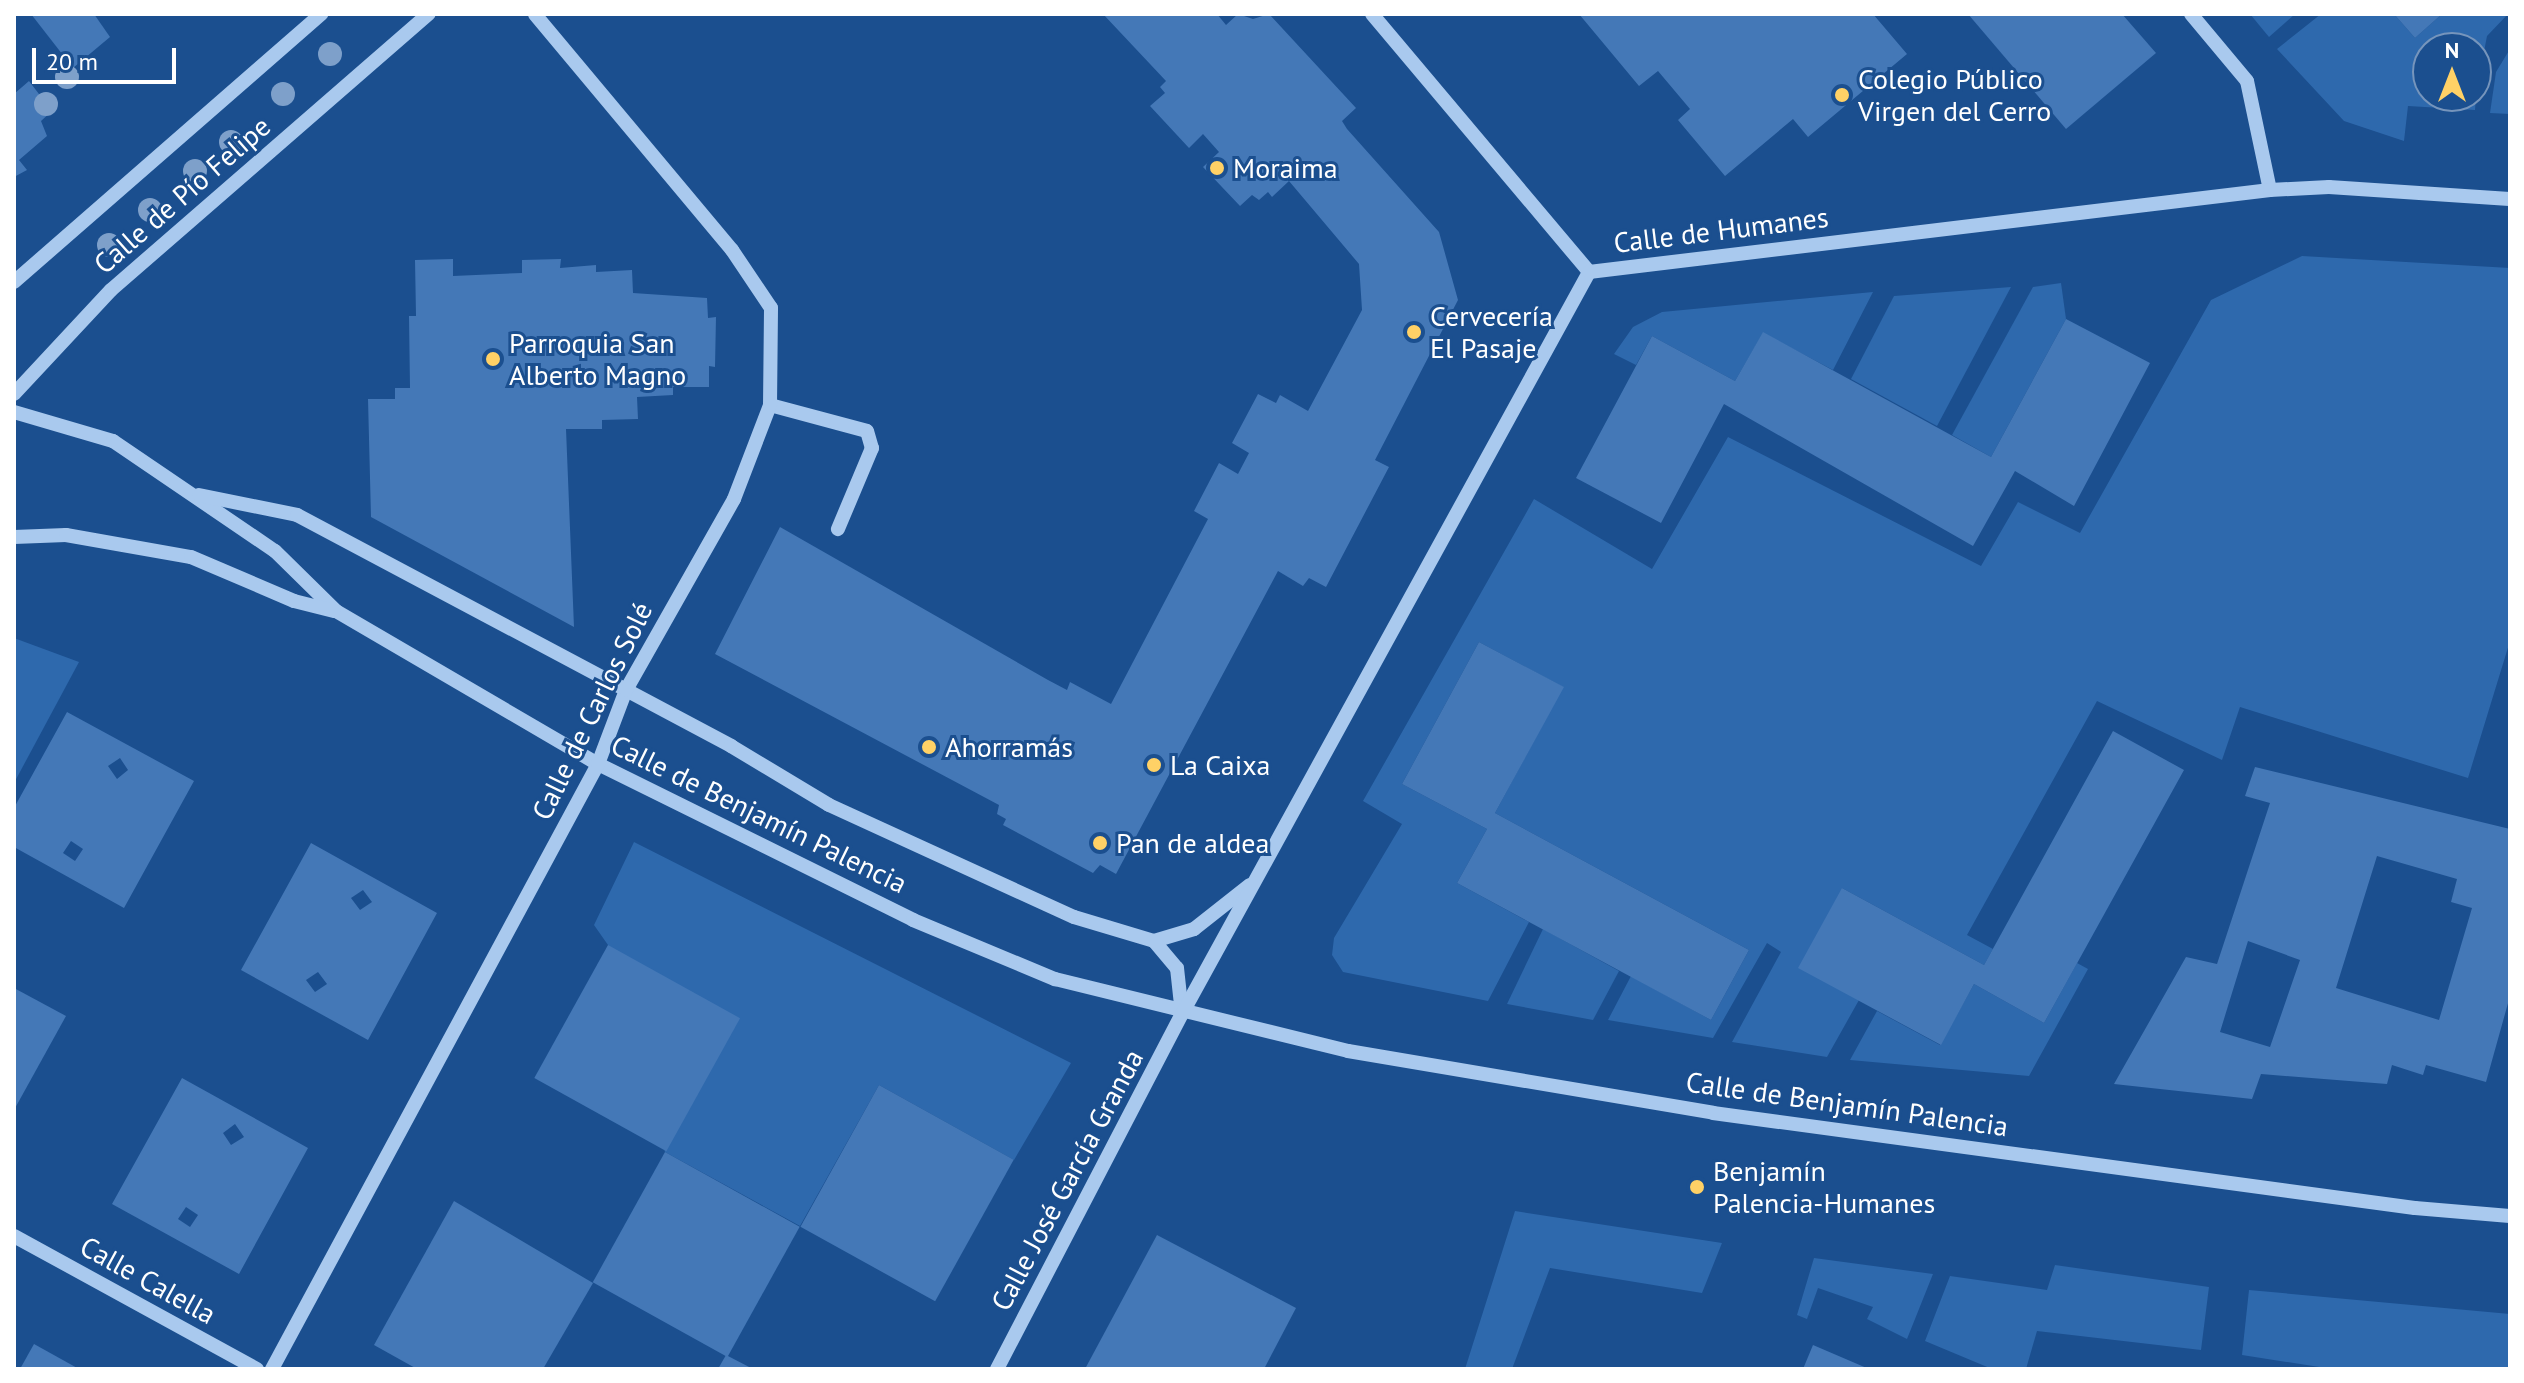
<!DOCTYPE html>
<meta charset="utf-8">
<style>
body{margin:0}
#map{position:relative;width:2524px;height:1383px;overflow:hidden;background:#1b4f8f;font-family:"PT Sans",sans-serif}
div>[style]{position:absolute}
.green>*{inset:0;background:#2e69ad}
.building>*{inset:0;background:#4478b7;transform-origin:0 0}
.minor>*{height:14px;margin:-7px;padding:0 7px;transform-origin:7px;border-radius:7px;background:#a9c9ee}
.trees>*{width:24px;height:24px;margin:-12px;border-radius:50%;background:#7ea0ca}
.dots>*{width:22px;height:22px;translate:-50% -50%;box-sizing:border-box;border:4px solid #1b4f8f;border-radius:50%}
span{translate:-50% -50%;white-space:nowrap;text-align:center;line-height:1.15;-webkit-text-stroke:6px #1b4f8f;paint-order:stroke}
.poi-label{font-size:28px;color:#fff}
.left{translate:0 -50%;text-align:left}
.street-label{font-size:28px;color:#fff}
.frame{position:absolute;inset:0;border:16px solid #fff;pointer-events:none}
.north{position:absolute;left:2412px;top:32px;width:80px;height:80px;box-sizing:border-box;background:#1b4f8f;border:2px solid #7695bc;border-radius:50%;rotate:0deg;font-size:22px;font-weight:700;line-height:32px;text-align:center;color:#fff}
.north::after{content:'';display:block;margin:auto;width:28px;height:36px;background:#ffd166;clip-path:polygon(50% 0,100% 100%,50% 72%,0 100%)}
.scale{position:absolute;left:32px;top:48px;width:144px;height:36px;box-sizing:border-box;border:4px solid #fff;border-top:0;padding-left:10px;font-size:24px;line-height:28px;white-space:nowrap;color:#fff;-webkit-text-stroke:6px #1b4f8f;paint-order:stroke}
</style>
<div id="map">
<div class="green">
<div style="clip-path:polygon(2250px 14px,2295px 14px,2269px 37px)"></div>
<div style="clip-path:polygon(2321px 14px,2394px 14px,2415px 38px,2442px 14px,2508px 14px,2487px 36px,2476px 93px,2476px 48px,2428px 48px,2428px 96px,2476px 96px,2475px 110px,2408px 106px,2404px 141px,2344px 121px,2277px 49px)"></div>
<div style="clip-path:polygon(2510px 49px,2510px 114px,2490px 113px,2496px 72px)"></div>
<div style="clip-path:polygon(2302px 256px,2510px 268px,2510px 641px,2468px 778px,2240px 707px,2222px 760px,2097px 701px,1967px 935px,1993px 949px,1984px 965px,1842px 888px,1859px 1000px,1827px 1057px,1732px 1042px,1781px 952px,1767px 943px,1713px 1038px,1608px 1020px,1631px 976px,1711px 1020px,1749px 950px,1495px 813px,1563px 687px,1479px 642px,1402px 784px,1487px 829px,1457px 883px,1529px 922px,1488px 1001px,1343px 972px,1332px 955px,1334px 938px,1402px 824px,1363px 801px,1534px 499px,1652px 569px,1728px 437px,1981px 566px,2018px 502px,2080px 533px,2211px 300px)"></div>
<div style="clip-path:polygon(2061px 283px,2066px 319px,1991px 457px,1952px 435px,2033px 287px)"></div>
<div style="clip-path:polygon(2011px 287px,1937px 426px,1851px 379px,1894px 296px)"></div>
<div style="clip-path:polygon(1873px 292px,1833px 370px,1763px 333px,1735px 381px,1652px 336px,1636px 365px,1614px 354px,1633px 327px,1662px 312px)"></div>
<div style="clip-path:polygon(14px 638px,79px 662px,14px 783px)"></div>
<div style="clip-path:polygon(634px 842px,1071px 1063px,1014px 1160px,879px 1085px,800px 1226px,665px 1152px,608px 945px,594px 925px)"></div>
<div style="clip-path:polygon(1543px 929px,1619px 971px,1593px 1020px,1507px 1004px)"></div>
<div style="clip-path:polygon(2077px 963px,2088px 969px,2029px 1076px,1850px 1060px,1877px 1011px,1940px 1045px,1974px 984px,2044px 1023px)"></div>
<div style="clip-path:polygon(1515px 1211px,1722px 1243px,1702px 1293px,1550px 1268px,1512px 1369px,1465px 1369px)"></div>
<div style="clip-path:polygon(1814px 1258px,1933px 1274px,1907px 1339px,1867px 1319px,1873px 1307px,1818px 1288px,1807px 1319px,1797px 1315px)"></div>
<div style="clip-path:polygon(2055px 1265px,2209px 1287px,2201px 1350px,2037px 1331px,2026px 1369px,1992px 1369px,1925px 1341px,1950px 1276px,2047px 1290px)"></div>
<div style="clip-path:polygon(2249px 1290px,2510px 1314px,2510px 1369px,2332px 1369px,2242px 1355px)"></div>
</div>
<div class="building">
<div style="clip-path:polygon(31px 14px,94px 14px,110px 37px,73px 68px)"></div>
<div style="clip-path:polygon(1103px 14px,1217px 14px,1226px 25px,1238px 14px,1253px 19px,1269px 14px,1356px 108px,1342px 121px,1347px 129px,1439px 232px,1458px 300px,1375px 460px,1389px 467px,1326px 587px,1309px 578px,1303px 586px,1278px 571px,1116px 874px,1100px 865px,1093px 873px,1003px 825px,1006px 819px,997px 814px,999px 805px,715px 654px,780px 527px,1048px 680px,1067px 690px,1070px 682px,1111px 704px,1208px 519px,1194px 511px,1219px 463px,1238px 474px,1249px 453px,1232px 443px,1258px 394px,1276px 403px,1280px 395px,1308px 411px,1362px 310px,1359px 264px,1289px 181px,1272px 197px,1268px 192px,1259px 200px,1252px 195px,1240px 206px,1203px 167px,1219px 152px,1203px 134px,1189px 148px,1150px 106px,1165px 93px,1160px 87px,1166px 81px)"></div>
<div style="clip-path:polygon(1579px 14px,1873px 14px,1907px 54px,1808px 137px,1793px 119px,1725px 176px,1678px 120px,1690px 109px,1658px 71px,1639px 86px)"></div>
<div style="clip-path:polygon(1968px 14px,2122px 14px,2156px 53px,2066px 129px)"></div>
<div style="clip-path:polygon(2394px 14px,2442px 14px,2415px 38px)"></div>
<div style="clip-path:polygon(29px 81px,52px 111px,41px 121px,47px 136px,19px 160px,27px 170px,14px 177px,14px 94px)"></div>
<div style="clip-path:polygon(453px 259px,453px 276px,522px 273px,522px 260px,561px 259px,560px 268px,596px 265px,596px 272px,632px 270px,633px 293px,707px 298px,708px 318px,716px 317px,715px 367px,709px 366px,709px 387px,673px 387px,673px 395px,637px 397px,638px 419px,602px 420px,602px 429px,566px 429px,574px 627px,371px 517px,368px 399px,395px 399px,395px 388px,410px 388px,409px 316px,416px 316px,415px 260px)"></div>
<div style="clip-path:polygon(2066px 319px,2150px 363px,2074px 506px,2015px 471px,1973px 546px,1724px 404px,1661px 523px,1576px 478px,1652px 336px,1735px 381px,1763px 332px,1991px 457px)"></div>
<div style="clip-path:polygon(1479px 642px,1564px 687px,1495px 813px,1749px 950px,1711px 1020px,1457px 883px,1487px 829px,1402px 784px)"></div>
<div style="clip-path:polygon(evenodd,67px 712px,194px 781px,124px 908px,14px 847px,14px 808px,67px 712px,120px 758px,128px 770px,117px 779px,108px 766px,120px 758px,67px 712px,71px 841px,83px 849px,75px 861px,63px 853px,71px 841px)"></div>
<div style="clip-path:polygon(2113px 731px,2184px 770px,2044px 1023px,1974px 984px,1941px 1045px,1798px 968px,1842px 888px,1984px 965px)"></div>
<div style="clip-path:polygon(evenodd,2255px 767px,2510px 829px,2510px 996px,2486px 1082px,2426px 1065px,2423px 1075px,2392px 1065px,2387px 1084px,2261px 1074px,2252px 1099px,2114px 1084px,2186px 957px,2217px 964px,2270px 803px,2245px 796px,2255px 767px,2377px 856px,2457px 879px,2451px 902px,2472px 908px,2439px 1020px,2336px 988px,2377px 856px,2255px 767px,2248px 941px,2300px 960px,2270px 1047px,2220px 1032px,2248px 941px)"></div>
<div style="clip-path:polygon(evenodd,311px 843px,437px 913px,368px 1040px,241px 970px,311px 843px,363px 890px,372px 902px,360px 910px,351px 898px,363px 890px,311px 843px,318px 972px,327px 984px,315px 992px,306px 980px,318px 972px)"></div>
<div style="left:608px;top:945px;width:151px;height:152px;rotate:29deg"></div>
<div style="clip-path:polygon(14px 988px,66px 1016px,14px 1110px)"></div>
<div style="clip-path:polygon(evenodd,182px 1078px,308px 1148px,239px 1274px,112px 1204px,182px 1078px,235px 1124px,244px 1137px,231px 1145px,223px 1133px,235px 1124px,182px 1078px,186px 1207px,198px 1215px,190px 1227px,178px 1219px,186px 1207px)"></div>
<div style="left:879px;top:1085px;width:154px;height:162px;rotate:29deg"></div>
<div style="left:665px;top:1152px;width:154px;height:149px;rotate:29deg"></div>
<div style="clip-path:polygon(454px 1201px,593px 1283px,543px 1369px,417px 1369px,374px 1345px)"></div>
<div style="clip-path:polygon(1157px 1235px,1296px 1308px,1264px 1369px,1085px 1369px)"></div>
<div style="clip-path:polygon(34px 1344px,79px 1369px,20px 1369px)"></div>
<div style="clip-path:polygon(1813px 1345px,1869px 1369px,1803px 1369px)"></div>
<div style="clip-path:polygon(726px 1355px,753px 1369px,718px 1369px)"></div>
</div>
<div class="minor">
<div style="left:1372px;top:14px;width:337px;rotate:49.9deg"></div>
<div style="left:2191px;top:14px;width:87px;rotate:50.1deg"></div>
<div style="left:2247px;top:81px;width:111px;rotate:78.1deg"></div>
<div style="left:14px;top:282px;width:408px;rotate:-41.1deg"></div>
<div style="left:14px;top:394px;width:142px;rotate:-47deg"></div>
<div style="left:111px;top:290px;width:421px;rotate:-41deg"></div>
<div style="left:770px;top:405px;width:100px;rotate:15deg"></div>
<div style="left:867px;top:431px;width:18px;rotate:74deg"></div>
<div style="left:872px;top:448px;width:88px;rotate:112.8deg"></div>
<div style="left:14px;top:412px;width:103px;rotate:16.3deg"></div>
<div style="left:113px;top:441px;width:196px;rotate:34.2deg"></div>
<div style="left:275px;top:551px;width:86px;rotate:44.5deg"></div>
<div style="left:336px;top:611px;width:303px;rotate:30.3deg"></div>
<div style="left:598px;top:764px;width:352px;rotate:26.3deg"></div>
<div style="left:913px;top:920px;width:154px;rotate:22.6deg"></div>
<div style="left:1055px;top:979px;width:302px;rotate:13.8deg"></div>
<div style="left:1348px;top:1051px;width:370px;rotate:9.6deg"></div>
<div style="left:1713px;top:1113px;width:708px;rotate:7.71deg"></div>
<div style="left:2415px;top:1208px;width:95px;rotate:4.8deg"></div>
<div style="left:199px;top:495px;width:100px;rotate:11.5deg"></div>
<div style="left:297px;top:515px;width:492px;rotate:28deg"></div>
<div style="left:731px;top:746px;width:114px;rotate:31deg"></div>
<div style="left:829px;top:805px;width:269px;rotate:24.6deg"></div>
<div style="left:1074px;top:917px;width:84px;rotate:16.7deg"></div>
<div style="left:1154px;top:941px;width:42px;rotate:-16.7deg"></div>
<div style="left:1194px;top:929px;width:71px;rotate:-38.2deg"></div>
<div style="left:14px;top:537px;width:52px;rotate:-2.2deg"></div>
<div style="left:66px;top:535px;width:127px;rotate:10deg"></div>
<div style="left:191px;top:557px;width:112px;rotate:23.1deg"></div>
<div style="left:294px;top:601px;width:41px;rotate:14deg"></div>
<div style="left:1154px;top:941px;width:35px;rotate:50deg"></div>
<div style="left:1177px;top:968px;width:46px;rotate:83.8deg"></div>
<div style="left:14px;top:1236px;width:277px;rotate:28.7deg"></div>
<div style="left:272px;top:1369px;width:687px;rotate:-61.68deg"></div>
<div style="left:598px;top:764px;width:79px;rotate:-69.3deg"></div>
<div style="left:626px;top:690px;width:219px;rotate:-60.5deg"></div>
<div style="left:734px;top:499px;width:101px;rotate:-69deg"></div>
<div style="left:770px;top:405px;width:97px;rotate:-89.4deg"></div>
<div style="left:771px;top:308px;width:70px;rotate:-123.9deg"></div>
<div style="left:732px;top:250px;width:307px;rotate:-129.9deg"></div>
<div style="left:997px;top:1369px;width:400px;rotate:-62.5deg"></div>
<div style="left:1182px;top:1014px;width:846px;rotate:-61.25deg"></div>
<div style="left:1589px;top:272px;width:686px;rotate:-6.87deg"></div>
<div style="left:2270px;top:190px;width:59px;rotate:-2.9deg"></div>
<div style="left:2329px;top:187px;width:181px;rotate:3.8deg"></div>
</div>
<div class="trees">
<div style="left:330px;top:54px"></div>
<div style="left:67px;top:77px"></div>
<div style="left:283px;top:94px"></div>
<div style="left:46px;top:104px"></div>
<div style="left:231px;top:142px"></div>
<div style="left:195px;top:171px"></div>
<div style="left:150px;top:210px"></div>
<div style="left:109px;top:245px"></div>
</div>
<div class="dots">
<div style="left:1842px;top:95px;background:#ffd166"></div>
<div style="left:1217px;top:168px;background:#ffd166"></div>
<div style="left:1414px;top:332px;background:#ffd166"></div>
<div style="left:493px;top:359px;background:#ffd166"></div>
<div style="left:929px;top:747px;background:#ffd166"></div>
<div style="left:1154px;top:765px;background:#ffd166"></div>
<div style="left:1100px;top:843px;background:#ffd166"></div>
<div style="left:1697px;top:1187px;background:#ffd166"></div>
</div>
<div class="poi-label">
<span class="left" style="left:1858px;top:95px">Colegio Público<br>Virgen del Cerro</span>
<span class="left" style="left:1233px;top:168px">Moraima</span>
<span class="left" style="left:1430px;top:332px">Cervecería<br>El Pasaje</span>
<span class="left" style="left:509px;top:359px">Parroquia San<br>Alberto Magno</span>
<span class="left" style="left:945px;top:747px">Ahorramás</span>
<span class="left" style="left:1170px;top:765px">La Caixa</span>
<span class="left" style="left:1116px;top:843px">Pan de aldea</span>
<span class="left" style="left:1713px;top:1187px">Benjamín<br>Palencia-Humanes</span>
</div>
<div class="street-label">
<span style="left:182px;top:195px;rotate:-41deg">Calle de Pío Felipe</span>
<span style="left:1721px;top:230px;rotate:-7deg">Calle de Humanes</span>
<span style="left:592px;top:711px;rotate:-64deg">Calle de Carlos Solé</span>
<span style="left:759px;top:814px;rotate:26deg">Calle de Benjamín Palencia</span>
<span style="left:1847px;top:1104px;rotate:8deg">Calle de Benjamín Palencia</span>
<span style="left:1067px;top:1180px;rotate:-62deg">Calle José García Granda</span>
<span style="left:148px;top:1280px;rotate:29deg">Calle Calella</span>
</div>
<div class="frame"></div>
<div class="north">N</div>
<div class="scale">20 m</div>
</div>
